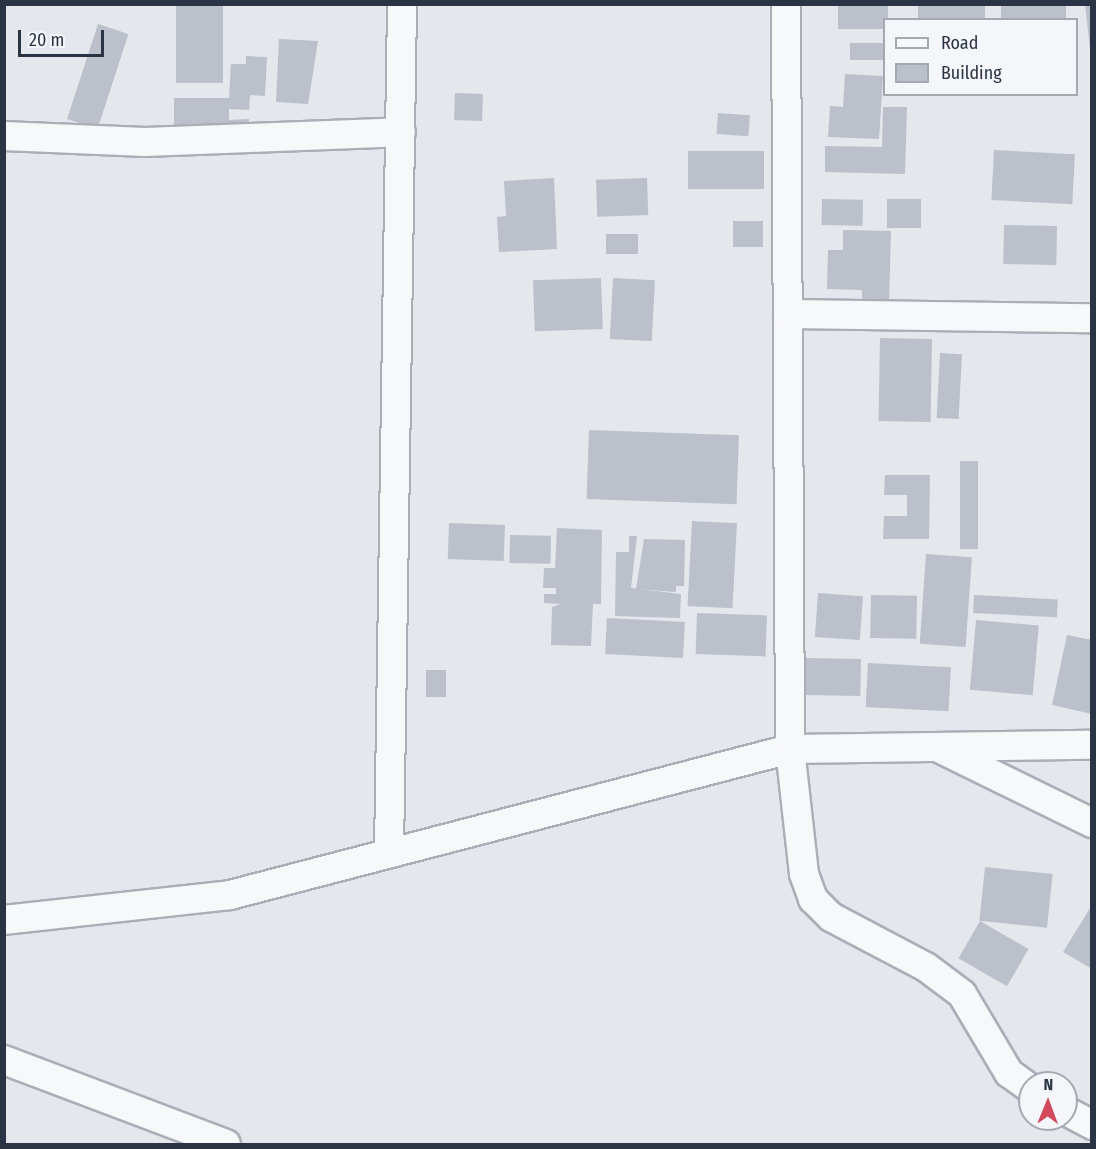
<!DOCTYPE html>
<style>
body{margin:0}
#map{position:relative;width:1096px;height:1149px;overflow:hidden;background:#e4e7ec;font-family:"Fira Sans Condensed",sans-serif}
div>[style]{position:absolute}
.building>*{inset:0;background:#bbc0ca;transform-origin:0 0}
.roads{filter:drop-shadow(2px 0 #a9aeb7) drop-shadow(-2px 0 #a9aeb7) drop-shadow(0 2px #a9aeb7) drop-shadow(0 -2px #a9aeb7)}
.minor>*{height:28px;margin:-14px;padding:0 14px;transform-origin:14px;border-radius:14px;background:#f7f8fa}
span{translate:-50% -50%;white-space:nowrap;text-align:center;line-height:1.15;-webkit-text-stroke:4.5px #f4f6f9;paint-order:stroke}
.frame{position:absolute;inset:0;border:6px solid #2b3445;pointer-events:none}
.legend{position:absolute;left:883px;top:18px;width:195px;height:78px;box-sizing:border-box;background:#f4f6f9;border:2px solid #a4a8b1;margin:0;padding:8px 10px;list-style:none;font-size:18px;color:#2b3445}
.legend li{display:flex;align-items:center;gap:12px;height:30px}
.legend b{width:30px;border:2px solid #a4a8b1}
.north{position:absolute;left:1018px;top:1071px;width:60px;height:60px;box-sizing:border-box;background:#f4f6f9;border:2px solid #a4a8b1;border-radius:50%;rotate:1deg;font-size:16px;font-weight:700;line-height:24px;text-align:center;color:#2b3445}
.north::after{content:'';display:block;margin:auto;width:21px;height:27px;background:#d1495b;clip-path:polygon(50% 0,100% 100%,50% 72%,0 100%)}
.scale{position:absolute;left:18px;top:30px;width:86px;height:27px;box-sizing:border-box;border:3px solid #2b3445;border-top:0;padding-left:8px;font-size:18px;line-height:21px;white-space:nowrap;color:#2b3445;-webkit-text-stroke:4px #f4f6f9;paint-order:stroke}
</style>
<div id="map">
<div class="building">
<div style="left:176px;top:4px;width:47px;height:79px"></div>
<div style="left:838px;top:4px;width:50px;height:25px"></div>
<div style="left:918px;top:4px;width:67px;height:16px"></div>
<div style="left:1001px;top:4px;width:65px;height:16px"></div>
<div style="clip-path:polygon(1085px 4px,1092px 4px,1092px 49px,1090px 49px)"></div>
<div style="left:98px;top:24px;width:32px;height:100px;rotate:18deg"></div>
<div style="clip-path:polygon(279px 39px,318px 41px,308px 104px,276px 102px)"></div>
<div style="left:850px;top:43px;width:34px;height:17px"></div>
<div style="clip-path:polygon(246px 56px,267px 57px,265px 96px,250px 95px,249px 110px,229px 109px,229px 120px,249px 119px,249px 140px,174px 140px,174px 98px,229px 98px,231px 64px,246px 64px)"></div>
<div style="clip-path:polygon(845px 74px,883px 76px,879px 139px,828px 137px,830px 106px,843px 107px)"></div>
<div style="left:455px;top:93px;width:28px;height:27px;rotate:2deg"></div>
<div style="clip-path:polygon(883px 107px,907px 107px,905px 174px,825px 172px,825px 146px,882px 147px)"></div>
<div style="left:718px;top:113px;width:32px;height:21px;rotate:4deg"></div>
<div style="left:994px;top:150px;width:81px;height:50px;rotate:3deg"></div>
<div style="left:764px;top:151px;width:38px;height:76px;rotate:90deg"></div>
<div style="clip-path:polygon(554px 178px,557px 249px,499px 252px,497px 217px,506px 216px,504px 181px)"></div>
<div style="left:647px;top:178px;width:37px;height:51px;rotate:88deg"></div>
<div style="left:822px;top:199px;width:41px;height:26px;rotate:1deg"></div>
<div style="left:921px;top:199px;width:29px;height:34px;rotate:90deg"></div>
<div style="left:733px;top:221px;width:30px;height:26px"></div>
<div style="left:1004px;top:225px;width:53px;height:39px;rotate:1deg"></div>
<div style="clip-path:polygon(843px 230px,891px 231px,889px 303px,862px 302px,862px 290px,827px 289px,828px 250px,843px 250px)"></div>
<div style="left:606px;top:234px;width:32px;height:20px"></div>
<div style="left:601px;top:278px;width:51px;height:68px;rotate:88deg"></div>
<div style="left:613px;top:278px;width:42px;height:61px;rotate:3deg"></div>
<div style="left:880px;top:338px;width:52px;height:83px;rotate:1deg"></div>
<div style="left:940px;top:353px;width:22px;height:65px;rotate:3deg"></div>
<div style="left:589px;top:430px;width:150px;height:69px;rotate:2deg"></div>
<div style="left:960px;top:461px;width:18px;height:88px"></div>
<div style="clip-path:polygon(885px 475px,930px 475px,929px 539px,883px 539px,884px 516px,907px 516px,907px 495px,884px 495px)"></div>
<div style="left:692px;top:521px;width:45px;height:85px;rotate:3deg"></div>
<div style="left:449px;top:523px;width:56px;height:36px;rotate:2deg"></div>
<div style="clip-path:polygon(557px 528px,602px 530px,601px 604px,593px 604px,591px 646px,551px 645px,552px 607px,561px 604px,544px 603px,544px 594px,556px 594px,556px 588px,543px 588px,544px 568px,555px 568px)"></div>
<div style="left:510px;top:535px;width:41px;height:28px;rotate:1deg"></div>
<div style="clip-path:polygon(629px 536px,637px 536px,631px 588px,681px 594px,680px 618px,615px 616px,616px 552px,629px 552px)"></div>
<div style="clip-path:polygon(644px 539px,685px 540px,684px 586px,676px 586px,676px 592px,636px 589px)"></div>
<div style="left:926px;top:554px;width:46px;height:90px;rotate:4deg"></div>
<div style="left:818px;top:593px;width:45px;height:44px;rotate:4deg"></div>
<div style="left:871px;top:595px;width:46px;height:43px;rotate:1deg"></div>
<div style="left:974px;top:595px;width:84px;height:18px;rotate:3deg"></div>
<div style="left:697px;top:613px;width:70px;height:41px;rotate:2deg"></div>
<div style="left:607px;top:618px;width:78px;height:36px;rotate:3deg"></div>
<div style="left:976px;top:620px;width:63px;height:70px;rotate:5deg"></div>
<div style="clip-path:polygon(1067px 635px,1092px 640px,1092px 714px,1052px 705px)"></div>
<div style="left:806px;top:658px;width:55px;height:37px;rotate:1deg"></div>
<div style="left:868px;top:663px;width:83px;height:44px;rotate:3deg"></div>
<div style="left:426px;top:670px;width:20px;height:27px"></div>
<div style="left:985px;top:867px;width:68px;height:54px;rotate:6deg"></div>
<div style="clip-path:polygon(1092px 905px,1092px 969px,1063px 952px)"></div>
<div style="left:980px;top:921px;width:56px;height:43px;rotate:30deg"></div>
</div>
<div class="roads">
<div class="minor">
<div style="left:786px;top:4px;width:745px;rotate:89.69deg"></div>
<div style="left:790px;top:749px;width:126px;rotate:83.6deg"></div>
<div style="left:804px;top:874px;width:27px;rotate:70deg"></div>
<div style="left:813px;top:899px;width:25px;rotate:45deg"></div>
<div style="left:831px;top:917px;width:107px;rotate:27.8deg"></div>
<div style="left:926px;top:967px;width:45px;rotate:36.9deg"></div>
<div style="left:962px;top:994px;width:92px;rotate:59.3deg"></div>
<div style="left:1009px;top:1073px;width:26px;rotate:36deg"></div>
<div style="left:4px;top:136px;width:141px;rotate:2.4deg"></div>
<div style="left:145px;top:142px;width:256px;rotate:-2.2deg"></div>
<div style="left:788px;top:314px;width:304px;rotate:0.8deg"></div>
<div style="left:941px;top:749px;width:168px;rotate:26.1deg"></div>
<div style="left:389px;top:852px;width:848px;rotate:-89.12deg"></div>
<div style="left:4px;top:920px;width:227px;rotate:-6.3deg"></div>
<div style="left:230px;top:895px;width:579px;rotate:-14.61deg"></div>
<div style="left:790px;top:749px;width:302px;rotate:-0.8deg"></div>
<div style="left:4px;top:1060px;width:237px;rotate:20.7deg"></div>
<div style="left:1066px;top:1111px;width:30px;rotate:28deg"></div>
</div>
</div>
<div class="frame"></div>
<ul class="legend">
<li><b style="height:8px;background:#f7f8fa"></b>Road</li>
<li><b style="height:16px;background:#bbc0ca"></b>Building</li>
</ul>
<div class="north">N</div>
<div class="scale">20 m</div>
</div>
